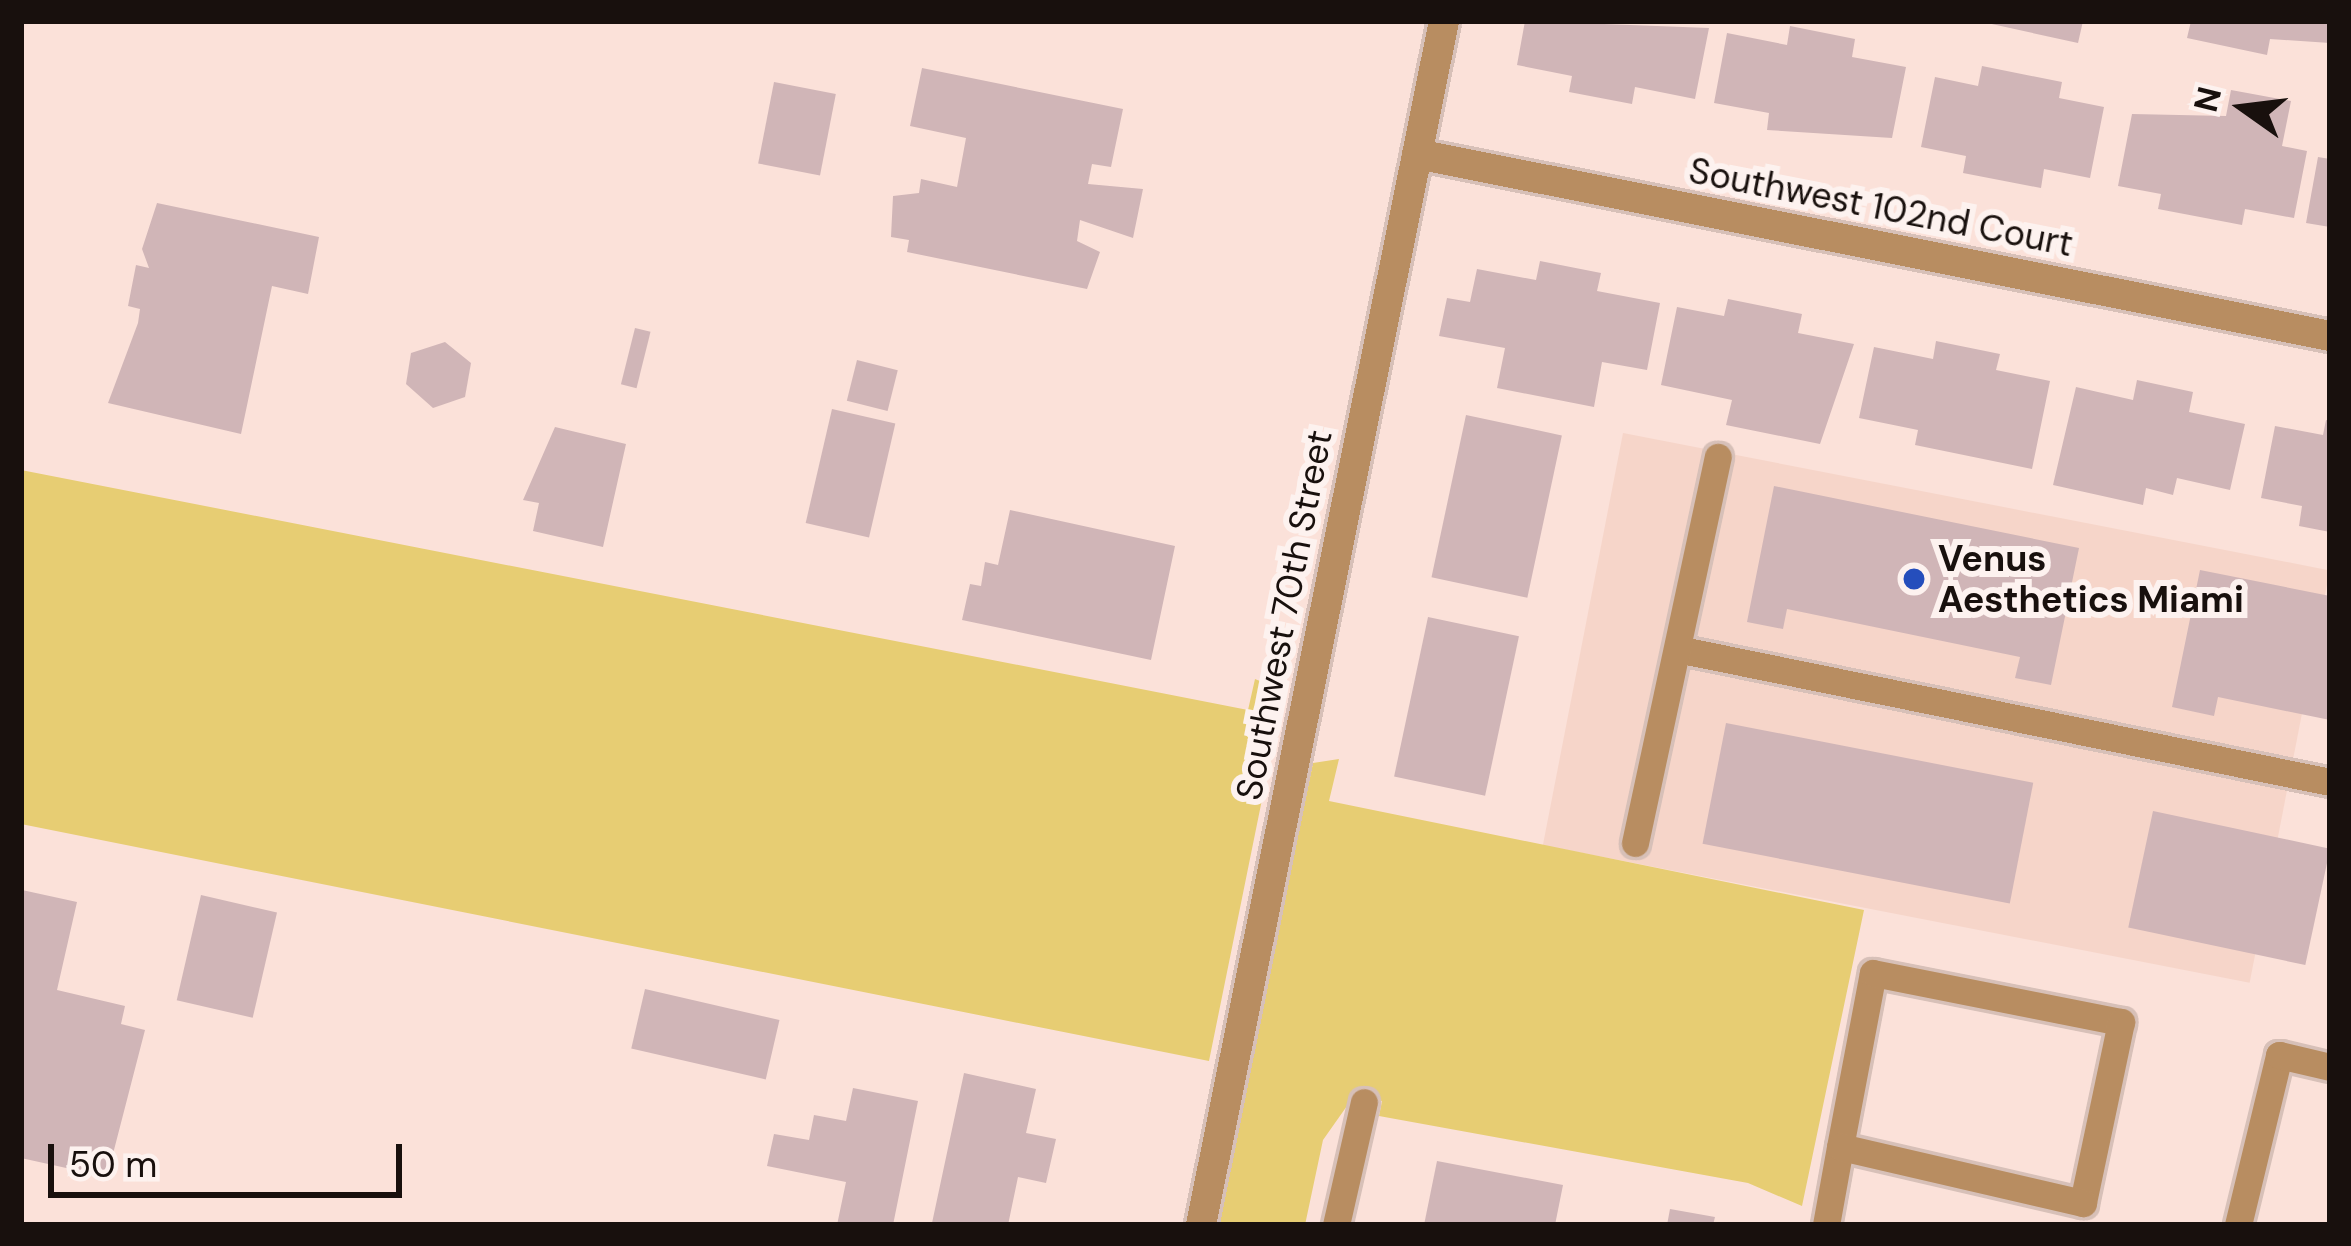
<!DOCTYPE html>
<style>
body{margin:0}
#map{position:relative;width:2351px;height:1246px;overflow:hidden;background:#fbe1d9;font-family:"DM Sans",sans-serif}
div>[style]{position:absolute}
.built>*{inset:0;background:#f6d5c9;transform-origin:0 0}
.green>*{inset:0;background:#e7cd73}
.building>*{inset:0;background:#d0b5b7;transform-origin:0 0}
.roads{filter:drop-shadow(3px 0 #d7c0b8) drop-shadow(-3px 0 #d7c0b8) drop-shadow(0 3px #d7c0b8) drop-shadow(0 -3px #d7c0b8)}
.lane>*{height:27px;margin:-13.5px;padding:0 13.5px;transform-origin:13.5px;border-radius:13.5px;background:#b88d61}
.street>*{height:30px;margin:-15px;padding:0 15px;transform-origin:15px;border-radius:15px;background:#b88d61}
.dots>*{width:33px;height:33px;translate:-50% -50%;box-sizing:border-box;border:6px solid #fdf2ef;border-radius:50%}
span{translate:-50% -50%;white-space:nowrap;text-align:center;line-height:1.15;-webkit-text-stroke:12px #fdf2ef;paint-order:stroke}
.street-label{font-size:36px;color:#18100d}
.poi-label{font-size:36px;color:#18100d;font-weight:700}
.left{translate:0 -50%;text-align:left}
.frame{position:absolute;inset:0;border:24px solid #18100d;pointer-events:none}
.north{position:absolute;left:2183px;top:48px;width:120px;height:120px;-webkit-text-stroke:9px #fdf2ef;paint-order:stroke;rotate:284deg;font-size:33px;font-weight:700;line-height:48px;text-align:center;color:#18100d}
.north::after{content:'';display:block;margin:auto;width:42px;height:54px;background:#18100d;clip-path:polygon(50% 0,100% 100%,50% 72%,0 100%)}
.scale{position:absolute;left:48px;top:1144px;width:354px;height:54px;box-sizing:border-box;border:6px solid #18100d;border-top:0;padding-left:15px;font-size:36px;line-height:42px;white-space:nowrap;color:#18100d;-webkit-text-stroke:9px #fdf2ef;paint-order:stroke}
</style>
<div id="map">
<div class="built">
<div style="left:1623px;top:433px;width:720px;height:420px;rotate:11deg"></div>
</div>
<div class="green">
<div style="clip-path:polygon(21px 470px,1248px 710px,1255px 679px,1284px 691px,1209px 1061px,21px 824px)"></div>
<div style="clip-path:polygon(1339px 759px,1329px 801px,1864px 910px,1802px 1206px,1748px 1183px,1379px 1116px,1382px 1101px,1354px 1096px,1323px 1140px,1305px 1225px,1218px 1225px,1313px 763px)"></div>
</div>
<div class="building">
<div style="clip-path:polygon(1525px 21px,1709px 28px,1695px 99px,1635px 87px,1632px 104px,1569px 92px,1572px 76px,1517px 65px)"></div>
<div style="clip-path:polygon(1978px 21px,2083px 21px,2078px 43px)"></div>
<div style="clip-path:polygon(2191px 21px,2330px 21px,2330px 43px,2270px 39px,2267px 55px,2187px 38px)"></div>
<div style="clip-path:polygon(1790px 26px,1855px 39px,1852px 57px,1906px 67px,1892px 138px,1767px 130px,1769px 113px,1714px 103px,1727px 33px,1787px 45px)"></div>
<div style="clip-path:polygon(1982px 66px,2062px 82px,2059px 98px,2104px 107px,2090px 178px,2044px 169px,2041px 188px,1963px 173px,1966px 156px,1921px 147px,1935px 77px,1978px 86px)"></div>
<div style="clip-path:polygon(922px 68px,1123px 109px,1111px 167px,1092px 164px,1088px 184px,1143px 189px,1133px 238px,1080px 220px,1077px 241px,1100px 252px,1087px 289px,907px 252px,909px 240px,891px 237px,893px 196px,919px 193px,921px 179px,957px 187px,966px 138px,910px 126px)"></div>
<div style="left:774px;top:82px;width:63px;height:83px;rotate:11deg"></div>
<div style="clip-path:polygon(2231px 90px,2291px 101px,2282px 146px,2307px 151px,2294px 218px,2245px 209px,2242px 225px,2158px 209px,2161px 194px,2118px 186px,2132px 114px,2226px 116px)"></div>
<div style="clip-path:polygon(2318px 157px,2330px 159px,2330px 227px,2306px 223px)"></div>
<div style="clip-path:polygon(157px 203px,319px 237px,308px 294px,272px 286px,241px 434px,108px 403px,138px 323px,140px 309px,128px 306px,136px 265px,149px 268px,142px 249px)"></div>
<div style="clip-path:polygon(1540px 261px,1601px 273px,1597px 291px,1660px 303px,1647px 370px,1602px 362px,1594px 407px,1497px 388px,1505px 348px,1439px 336px,1447px 298px,1470px 302px,1477px 269px,1536px 280px)"></div>
<div style="clip-path:polygon(1728px 299px,1802px 314px,1798px 333px,1854px 344px,1820px 444px,1726px 425px,1732px 400px,1661px 385px,1677px 307px,1724px 316px)"></div>
<div style="left:635px;top:328px;width:16px;height:58px;rotate:14deg"></div>
<div style="clip-path:polygon(1936px 341px,2000px 354px,1996px 370px,2050px 381px,2032px 469px,1915px 445px,1918px 430px,1859px 418px,1874px 347px,1933px 359px)"></div>
<div style="clip-path:polygon(445px 342px,471px 363px,465px 397px,433px 408px,406px 384px,411px 353px)"></div>
<div style="left:857px;top:360px;width:42px;height:42px;rotate:14deg"></div>
<div style="clip-path:polygon(2137px 380px,2193px 392px,2189px 412px,2245px 424px,2230px 490px,2177px 478px,2173px 495px,2146px 488px,2143px 505px,2053px 485px,2076px 387px,2133px 400px)"></div>
<div style="left:832px;top:409px;width:65px;height:117px;rotate:13deg"></div>
<div style="left:1466px;top:415px;width:98px;height:166px;rotate:12deg"></div>
<div style="clip-path:polygon(2326px 420px,2330px 421px,2330px 532px,2299px 526px,2302px 506px,2261px 498px,2275px 426px,2323px 435px)"></div>
<div style="clip-path:polygon(555px 427px,626px 444px,603px 547px,533px 531px,539px 503px,523px 500px)"></div>
<div style="clip-path:polygon(1774px 486px,2079px 548px,2051px 685px,2015px 678px,2020px 657px,1787px 609px,1783px 629px,1747px 622px)"></div>
<div style="clip-path:polygon(1010px 510px,1175px 546px,1151px 660px,962px 620px,970px 584px,981px 586px,985px 562px,998px 565px)"></div>
<div style="clip-path:polygon(2200px 570px,2330px 596px,2330px 720px,2218px 697px,2214px 716px,2172px 707px)"></div>
<div style="left:1428px;top:617px;width:93px;height:163px;rotate:12deg"></div>
<div style="left:1726px;top:723px;width:313px;height:123px;rotate:11deg"></div>
<div style="left:2153px;top:811px;width:181px;height:119px;rotate:12deg"></div>
<div style="clip-path:polygon(22px 890px,77px 902px,57px 990px,125px 1006px,121px 1024px,145px 1030px,107px 1177px,21px 1158px)"></div>
<div style="left:201px;top:895px;width:78px;height:108px;rotate:13deg"></div>
<div style="left:645px;top:989px;width:138px;height:61px;rotate:13deg"></div>
<div style="clip-path:polygon(964px 1073px,1036px 1089px,1026px 1133px,1056px 1139px,1046px 1183px,1018px 1177px,1008px 1225px,932px 1223px)"></div>
<div style="clip-path:polygon(853px 1088px,918px 1101px,893px 1225px,837px 1225px,846px 1182px,767px 1166px,774px 1134px,809px 1140px,814px 1115px,846px 1121px)"></div>
<div style="clip-path:polygon(1437px 1161px,1563px 1185px,1555px 1225px,1424px 1225px)"></div>
<div style="clip-path:polygon(1670px 1209px,1715px 1217px,1713px 1225px,1667px 1225px)"></div>
</div>
<div class="roads">
<div class="lane">
<div style="left:1677px;top:649px;width:666px;rotate:11.51deg"></div>
<div style="left:1635px;top:843px;width:395px;rotate:-77.9deg"></div>
<div style="left:1336px;top:1225px;width:126px;rotate:-77.2deg"></div>
<div style="left:1826px;top:1225px;width:79px;rotate:-79.8deg"></div>
<div style="left:1840px;top:1147px;width:177px;rotate:-79.3deg"></div>
<div style="left:1873px;top:973px;width:253px;rotate:11.2deg"></div>
<div style="left:2121px;top:1022px;width:185px;rotate:101.9deg"></div>
<div style="left:2083px;top:1203px;width:249px;rotate:-167deg"></div>
<div style="left:2238px;top:1225px;width:175px;rotate:-76.4deg"></div>
<div style="left:2279px;top:1055px;width:52px;rotate:13.2deg"></div>
</div>
<div class="street">
<div style="left:1417px;top:154px;width:931px;rotate:11.27deg"></div>
<div style="left:1201px;top:1225px;width:1228px;rotate:-78.59deg"></div>
</div>
</div>
<div class="dots">
<div style="left:1914px;top:579px;background:#254ebc"></div>
</div>
<div class="street-label">
<span style="left:1881px;top:207px;rotate:11deg">Southwest 102nd Court</span>
<span style="left:1284px;top:615px;rotate:-79deg">Southwest 70th Street</span>
</div>
<div class="poi-label">
<span class="left" style="left:1938px;top:579px">Venus<br>Aesthetics Miami</span>
</div>
<div class="frame"></div>
<div class="north">N</div>
<div class="scale">50 m</div>
</div>
